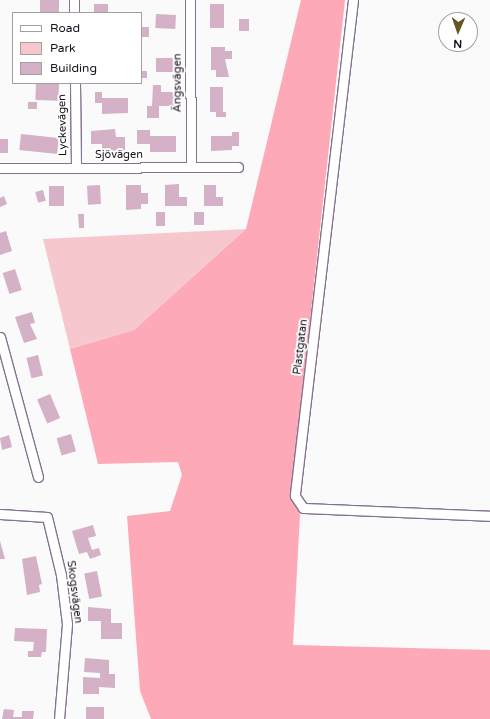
<!DOCTYPE html>
<meta charset="utf-8">
<style>
body{margin:0}
#map{position:relative;width:490px;height:719px;overflow:hidden;background:#fafafa;font-family:"Varela Round",sans-serif}
div>[style]{position:absolute}
.green>*{inset:0;background:#f6c8ce}
.forest>*{inset:0;background:#fea9b8}
.building>*{inset:0;background:#d4b1c6;transform-origin:0 0}
.roads{filter:drop-shadow(1px 0 #85728f) drop-shadow(-1px 0 #85728f) drop-shadow(0 1px #85728f) drop-shadow(0 -1px #85728f)}
.minor>*{height:9px;margin:-4.5px;padding:0 4.5px;transform-origin:4.5px;border-radius:4.5px;background:#fff}
span{translate:-50% -50%;white-space:nowrap;text-align:center;line-height:1.15;-webkit-text-stroke:4px #fff;paint-order:stroke}
.street-label{font-size:11px;color:#18101c}
.legend{position:absolute;left:12px;top:12px;width:130px;height:72px;box-sizing:border-box;background:#fff;border:1px solid #a39fa4;margin:0;padding:5px 7px;list-style:none;font-size:12px;color:#18101c}
.legend li{display:flex;align-items:center;gap:8px;height:20px}
.legend b{width:20px;border:1px solid #a39fa4}
.north{position:absolute;left:438px;top:12px;width:40px;height:40px;box-sizing:border-box;background:#fff;border:1px solid #a39fa4;border-radius:50%;rotate:182deg;font-size:11px;font-weight:700;line-height:16px;text-align:center;color:#18101c}
.north::after{content:'';display:block;margin:auto;width:14px;height:18px;background:#665422;clip-path:polygon(50% 0,100% 100%,50% 72%,0 100%)}
</style>
<div id="map">
<div class="green">
<div style="clip-path:polygon(246px 229px,134px 330px,70px 349px,43px 239px)"></div>
</div>
<div class="forest">
<div style="clip-path:polygon(301px 0,345px 0,291px 495px,300px 515px,293px 645px,490px 650px,490px 719px,151px 719px,140px 691px,127px 516px,170px 511px,182px 475px,178px 462px,98px 464px,70px 349px,134px 330px,246px 229px)"></div>
</div>
<div class="building">
<div style="left:40px;top:0;width:19px;height:13px"></div>
<div style="left:94px;top:4px;width:14px;height:9px"></div>
<div style="left:210px;top:4px;width:14px;height:24px"></div>
<div style="left:156px;top:14px;width:20px;height:14px;rotate:3deg"></div>
<div style="left:239px;top:19px;width:10px;height:12px"></div>
<div style="left:141px;top:27px;width:8px;height:10px"></div>
<div style="clip-path:polygon(211px 47px,225px 47px,225px 51px,232px 51px,232px 59px,225px 59px,229px 77px,216px 77px,216px 70px,211px 70px)"></div>
<div style="left:156px;top:58px;width:21px;height:14px"></div>
<div style="left:141px;top:71px;width:6px;height:7px"></div>
<div style="left:36px;top:83px;width:23px;height:17px;rotate:2deg"></div>
<div style="clip-path:polygon(153px 85px,161px 85px,161px 92px,176px 92px,176px 106px,159px 106px,159px 118px,147px 118px,147px 106px,152px 106px)"></div>
<div style="clip-path:polygon(210px 87px,223px 87px,223px 112px,226px 112px,226px 117px,216px 117px,216px 112px,210px 112px)"></div>
<div style="clip-path:polygon(95px 92px,102px 92px,102px 98px,128px 98px,128px 113px,102px 114px,102px 103px,95px 103px)"></div>
<div style="left:28px;top:102px;width:9px;height:7px"></div>
<div style="clip-path:polygon(115px 129px,116px 137px,125px 137px,125px 152px,102px 153px,102px 144px,91px 144px,91px 131px)"></div>
<div style="clip-path:polygon(137px 130px,150px 130px,150px 136px,176px 136px,176px 152px,150px 152px,150px 144px,137px 144px)"></div>
<div style="clip-path:polygon(232px 132px,239px 132px,239px 146px,232px 146px,232px 150px,211px 151px,211px 136px,232px 136px)"></div>
<div style="left:21px;top:134px;width:38px;height:16px;rotate:6deg"></div>
<div style="left:0;top:139px;width:8px;height:14px"></div>
<div style="clip-path:polygon(179px 184px,179px 197px,187px 197px,187px 206px,165px 206px,165px 185px)"></div>
<div style="left:100px;top:185px;width:19px;height:13px;rotate:87deg"></div>
<div style="clip-path:polygon(126px 185px,141px 185px,141px 193px,148px 193px,148px 204px,141px 204px,141px 209px,126px 210px)"></div>
<div style="clip-path:polygon(204px 185px,216px 185px,216px 197px,223px 197px,223px 206px,204px 206px)"></div>
<div style="left:49px;top:186px;width:15px;height:20px"></div>
<div style="left:43px;top:190px;width:11px;height:8px;rotate:75deg"></div>
<div style="clip-path:polygon(4px 196px,7px 204px,0 207px,0 198px)"></div>
<div style="left:156px;top:212px;width:9px;height:14px"></div>
<div style="left:194px;top:212px;width:10px;height:13px"></div>
<div style="clip-path:polygon(78px 214px,84px 214px,84px 228px,79px 228px)"></div>
<div style="clip-path:polygon(6px 231px,12px 251px,0 255px,0 233px)"></div>
<div style="left:15px;top:269px;width:22px;height:13px;rotate:72deg"></div>
<div style="clip-path:polygon(32px 312px,35px 323px,30px 324px,37px 339px,24px 343px,15px 317px)"></div>
<div style="left:38px;top:355px;width:21px;height:12px;rotate:76deg"></div>
<div style="left:50px;top:394px;width:26px;height:14px;rotate:67deg"></div>
<div style="left:71px;top:434px;width:18px;height:15px;rotate:74deg"></div>
<div style="clip-path:polygon(9px 435px,12px 447px,2px 450px,0 438px)"></div>
<div style="clip-path:polygon(93px 525px,96px 536px,88px 538px,92px 550px,99px 548px,101px 555px,90px 559px,87px 552px,79px 554px,72px 531px)"></div>
<div style="clip-path:polygon(0 541px,5px 559px,0 559px)"></div>
<div style="clip-path:polygon(36px 556px,42px 584px,39px 585px,40px 592px,27px 595px,22px 559px)"></div>
<div style="left:97px;top:571px;width:26px;height:13px;rotate:79deg"></div>
<div style="clip-path:polygon(88px 607px,111px 609px,111px 623px,122px 623px,122px 639px,101px 639px,101px 621px,88px 621px)"></div>
<div style="clip-path:polygon(15px 628px,47px 629px,46px 652px,42px 652px,41px 657px,28px 657px,28px 651px,33px 651px,34px 642px,14px 641px)"></div>
<div style="clip-path:polygon(85px 658px,109px 660px,109px 674px,115px 674px,115px 688px,99px 687px,99px 694px,83px 694px,83px 677px,100px 678px,100px 673px,84px 672px)"></div>
<div style="left:104px;top:707px;width:12px;height:18px;rotate:90deg"></div>
<div style="clip-path:polygon(4px 709px,14px 710px,13px 717px,22px 717px,22px 711px,34px 711px,33px 719px,2px 719px)"></div>
</div>
<div class="roads">
<div class="minor">
<div style="left:74px;top:0;width:13px;rotate:90deg"></div>
<div style="left:190px;top:0;width:167px;rotate:89.7deg"></div>
<div style="left:353px;top:0;width:499px;rotate:96.7deg"></div>
<div style="left:295px;top:496px;width:14px;rotate:56deg"></div>
<div style="left:303px;top:508px;width:187px;rotate:2.4deg"></div>
<div style="left:75px;top:83px;width:84px;rotate:89.3deg"></div>
<div style="left:0;top:168px;width:238px;rotate:-0.2deg"></div>
<div style="left:0;top:337px;width:145px;rotate:74.8deg"></div>
<div style="left:0;top:514px;width:47px;rotate:3.7deg"></div>
<div style="left:47px;top:517px;width:60px;rotate:76.4deg"></div>
<div style="left:61px;top:575px;width:49px;rotate:83deg"></div>
<div style="left:67px;top:624px;width:95px;rotate:94.8deg"></div>
</div>
</div>
<div class="street-label">
<span style="left:178px;top:83px;rotate:-90deg">Ängsvägen</span>
<span style="left:63px;top:125px;rotate:-91deg">Lyckevägen</span>
<span style="left:119px;top:155px">Sjövägen</span>
<span style="left:301px;top:347px;rotate:-83deg">Plastgatan</span>
<span style="left:74px;top:592px;rotate:83deg">Skogsvägen</span>
</div>
<ul class="legend">
<li><b style="height:5px;background:#fff"></b>Road</li>
<li><b style="height:11px;background:#f6c8ce"></b>Park</li>
<li><b style="height:11px;background:#d4b1c6"></b>Building</li>
</ul>
<div class="north">N</div>
</div>
